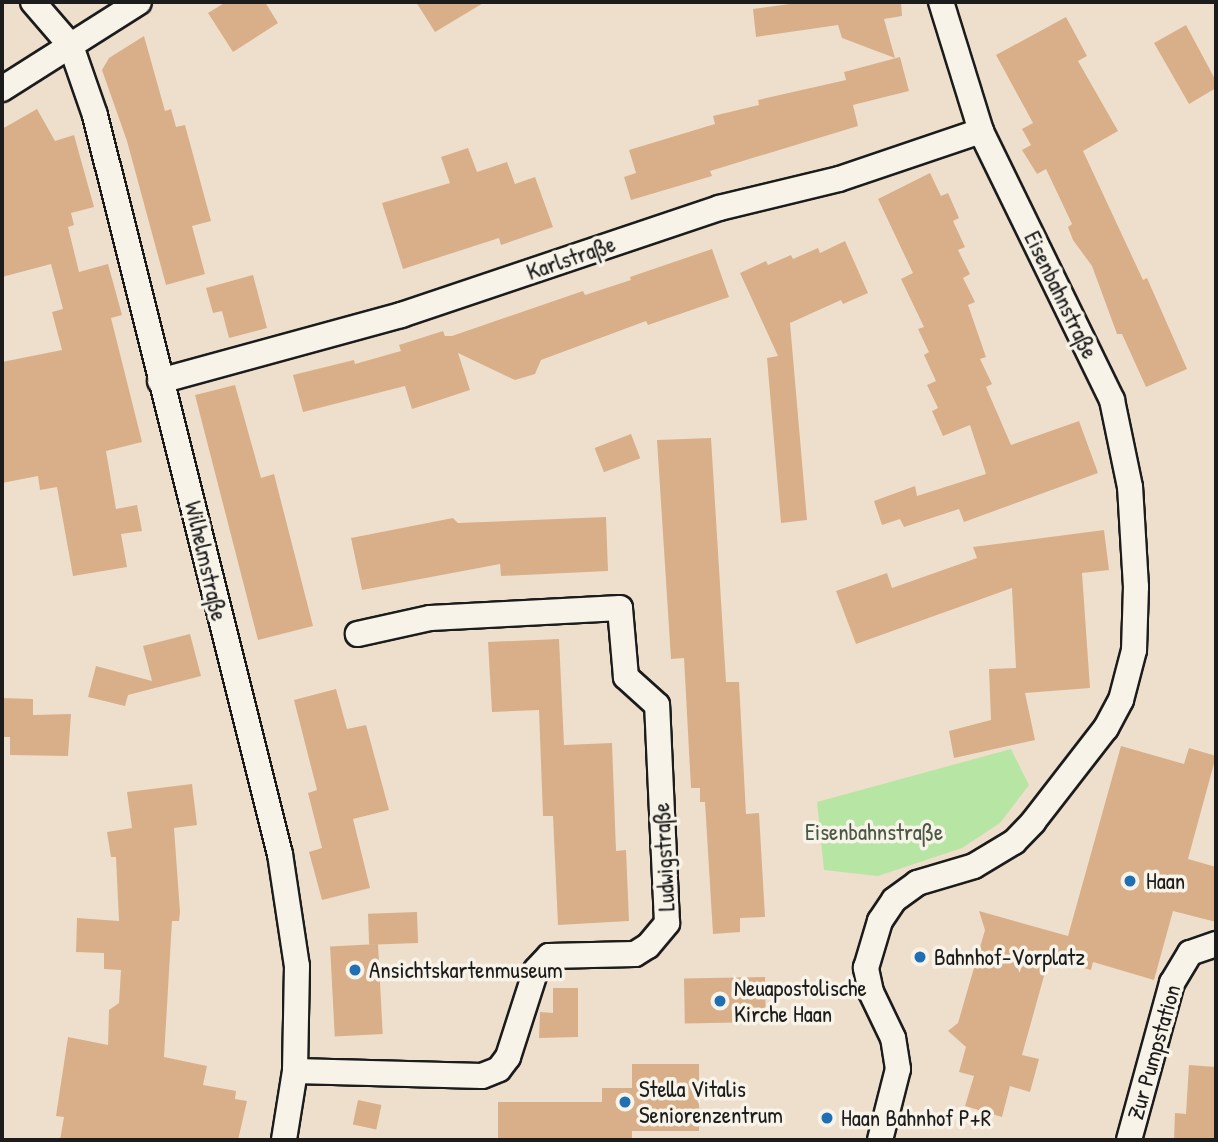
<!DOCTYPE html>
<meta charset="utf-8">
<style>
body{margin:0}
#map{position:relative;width:1218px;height:1142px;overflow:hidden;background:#eedfcc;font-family:"Patrick Hand",sans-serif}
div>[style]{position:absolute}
.green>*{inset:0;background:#b7e5a4}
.building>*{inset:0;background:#d9af8a;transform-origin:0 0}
.roads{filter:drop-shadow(2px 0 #1c1c1c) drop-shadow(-2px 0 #1c1c1c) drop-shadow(0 2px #1c1c1c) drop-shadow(0 -2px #1c1c1c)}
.minor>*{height:24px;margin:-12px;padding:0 12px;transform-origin:12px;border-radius:12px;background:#f7f3e8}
.dots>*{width:19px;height:19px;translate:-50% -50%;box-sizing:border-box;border:4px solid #f7f3e8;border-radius:50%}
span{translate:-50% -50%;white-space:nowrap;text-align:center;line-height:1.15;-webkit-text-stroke:7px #f7f3e8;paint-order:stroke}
.street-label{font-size:23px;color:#1c1c1c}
.park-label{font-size:23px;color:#4a5845}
.poi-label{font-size:23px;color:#1c1c1c}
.left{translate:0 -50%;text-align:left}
.frame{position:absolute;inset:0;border:4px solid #1c1c1c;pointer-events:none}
</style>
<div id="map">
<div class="green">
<div style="clip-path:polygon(1011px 749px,1029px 785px,1000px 823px,962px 848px,878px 876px,824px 870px,817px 802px)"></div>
</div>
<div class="building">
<div style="clip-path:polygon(226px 2px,265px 2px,278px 23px,233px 52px,208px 13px)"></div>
<div style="clip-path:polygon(416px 2px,485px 2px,435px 32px)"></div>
<div style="clip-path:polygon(804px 2px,901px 2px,902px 16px,884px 19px,895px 58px,842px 38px,838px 25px,756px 37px,753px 9px)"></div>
<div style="clip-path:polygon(1066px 17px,1087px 56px,1078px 61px,1118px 131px,1083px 151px,1143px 280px,1147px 278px,1187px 369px,1146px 387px,1122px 334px,1117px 334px,1092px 266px,1073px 240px,1068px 227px,1072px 224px,1046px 169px,1037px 174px,1022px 150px,1031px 145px,1022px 129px,1033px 123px,996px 55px)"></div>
<div style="clip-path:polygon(1186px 25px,1216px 81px,1216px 88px,1189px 104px,1154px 43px)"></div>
<div style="clip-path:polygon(144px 36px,165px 111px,171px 109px,176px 127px,185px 125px,211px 221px,192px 226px,205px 274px,166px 285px,127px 141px,102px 70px,109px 58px)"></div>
<div style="clip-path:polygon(900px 57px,909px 91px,853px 105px,858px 126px,710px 171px,712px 176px,631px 200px,624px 177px,636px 173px,629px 150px,715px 124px,713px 116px,759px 105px,758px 100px,846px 80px,844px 72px)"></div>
<div style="clip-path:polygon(37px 109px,55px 141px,74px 135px,94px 207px,71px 213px,74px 225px,68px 227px,79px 272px,108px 264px,122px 315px,111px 318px,142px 442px,106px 451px,116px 509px,137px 505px,142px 531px,121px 534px,127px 567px,73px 576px,57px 487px,40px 490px,38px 476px,2px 483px,2px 362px,62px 350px,52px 312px,63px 309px,51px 264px,2px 277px,2px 129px)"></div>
<div style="clip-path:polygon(468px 148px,477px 172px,507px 162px,515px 184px,535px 177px,553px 227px,501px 245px,499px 238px,403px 269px,382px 203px,450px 183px,441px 157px)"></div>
<div style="clip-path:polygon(930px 173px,941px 196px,948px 193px,959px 218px,953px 221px,965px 247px,958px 250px,970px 274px,963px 278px,975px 302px,968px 305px,986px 357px,980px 359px,992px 384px,986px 387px,1011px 445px,1079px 421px,1098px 473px,964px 522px,959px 509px,904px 527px,900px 519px,882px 525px,874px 501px,915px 486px,917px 496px,986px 474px,970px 425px,943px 436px,932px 411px,938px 408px,927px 385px,936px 381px,924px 355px,929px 352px,918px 329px,924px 327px,901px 279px,913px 273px,878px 199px)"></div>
<div style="clip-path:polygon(845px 241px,868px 293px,843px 304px,841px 300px,790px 323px,807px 520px,781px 523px,767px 358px,778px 356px,740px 273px,766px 261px,768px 265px,791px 255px,793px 259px,818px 248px,820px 253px)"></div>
<div style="clip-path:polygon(712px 249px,729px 297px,648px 325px,646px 321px,541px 360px,535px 374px,515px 380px,458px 353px,470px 390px,412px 409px,405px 386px,303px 412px,293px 375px,354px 360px,355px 364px,401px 351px,399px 345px,443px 331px,445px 336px,452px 336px,583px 291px,585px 295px,631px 280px,630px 277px)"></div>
<div style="clip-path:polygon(253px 275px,267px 328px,229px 338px,222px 311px,213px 313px,206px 288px)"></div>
<div style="clip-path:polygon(235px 385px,261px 478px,274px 474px,313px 626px,258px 640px,195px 395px)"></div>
<div style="left:631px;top:434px;width:26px;height:39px;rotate:69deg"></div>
<div style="clip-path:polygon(711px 438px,726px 682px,739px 682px,746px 814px,759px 813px,765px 917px,740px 918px,740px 932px,713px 934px,705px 802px,700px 802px,700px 788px,691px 788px,684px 658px,671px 659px,657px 440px)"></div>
<div style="clip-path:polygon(606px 517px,608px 571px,501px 576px,500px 564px,362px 590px,351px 538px,453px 518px,458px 523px)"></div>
<div style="clip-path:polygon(1104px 530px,1109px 570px,1082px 573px,1090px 688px,1025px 693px,1035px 740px,954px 758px,949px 731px,991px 720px,989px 669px,1016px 668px,1012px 588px,856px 644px,836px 591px,887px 573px,892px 588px,977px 558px,973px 547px)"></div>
<div style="clip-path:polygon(190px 634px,201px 676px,128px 695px,125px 706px,88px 697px,96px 666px,152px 681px,143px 646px)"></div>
<div style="clip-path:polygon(559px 639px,564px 745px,612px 743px,616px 851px,626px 850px,629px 921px,558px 925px,553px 816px,543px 816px,539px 710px,492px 712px,488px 642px)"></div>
<div style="clip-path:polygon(336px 689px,347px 729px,366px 725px,389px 810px,353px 819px,370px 888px,322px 900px,309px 852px,322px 848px,308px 793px,317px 790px,294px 700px)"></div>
<div style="clip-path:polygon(2px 698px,33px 699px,33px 715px,71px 714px,68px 756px,10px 755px,10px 737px,2px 737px)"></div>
<div style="clip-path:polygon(1121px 746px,1184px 764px,1189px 748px,1216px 756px,1188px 859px,1216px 867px,1216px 922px,1173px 911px,1154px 980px,1093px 962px,1091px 970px,1049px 958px,1022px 1055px,1039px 1059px,1030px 1092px,1010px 1086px,1002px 1117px,965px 1106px,974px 1076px,959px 1072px,966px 1047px,948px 1031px,958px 1023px,985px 930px,979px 911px,1068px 936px)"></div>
<div style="clip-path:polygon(192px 784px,197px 825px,174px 828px,180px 912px,179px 921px,172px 921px,164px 1057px,207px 1066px,203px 1085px,236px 1091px,235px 1099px,247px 1101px,238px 1140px,60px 1140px,64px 1117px,56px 1116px,68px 1037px,108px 1045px,109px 1010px,119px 1003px,121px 970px,104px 969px,104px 953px,76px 952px,77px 918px,119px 921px,116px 857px,111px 857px,107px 832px,132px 828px,127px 792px)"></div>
<div style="left:417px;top:912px;width:31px;height:49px;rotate:88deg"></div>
<div style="left:378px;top:944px;width:90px;height:48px;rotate:87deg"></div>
<div style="left:765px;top:977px;width:45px;height:81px;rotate:89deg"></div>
<div style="clip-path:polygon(553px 988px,578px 988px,578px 1037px,539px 1038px,540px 1012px,553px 1013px)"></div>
<div style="clip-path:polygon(632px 1064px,699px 1064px,699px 1131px,632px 1131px,632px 1140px,498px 1140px,498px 1102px,602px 1102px,602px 1088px,632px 1088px)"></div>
<div style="clip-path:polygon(1189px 1065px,1216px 1067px,1216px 1140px,1174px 1140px,1175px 1113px,1186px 1114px)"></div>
<div style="left:358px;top:1100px;width:24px;height:25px;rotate:12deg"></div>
</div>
<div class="roads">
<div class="minor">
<div style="left:33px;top:2px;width:58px;rotate:49.2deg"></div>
<div style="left:71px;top:46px;width:73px;rotate:70.8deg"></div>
<div style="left:95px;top:115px;width:762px;rotate:75.95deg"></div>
<div style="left:280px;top:854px;width:113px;rotate:81.4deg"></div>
<div style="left:297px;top:966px;width:105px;rotate:91.1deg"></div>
<div style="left:295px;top:1071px;width:70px;rotate:99.1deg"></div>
<div style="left:2px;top:89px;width:162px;rotate:-32.4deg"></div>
<div style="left:160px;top:381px;width:250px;rotate:-15.3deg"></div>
<div style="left:401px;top:315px;width:336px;rotate:-18.6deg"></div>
<div style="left:719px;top:208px;width:123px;rotate:-13.6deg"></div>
<div style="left:839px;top:179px;width:150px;rotate:-18.7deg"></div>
<div style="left:295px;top:1071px;width:187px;rotate:1.5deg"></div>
<div style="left:482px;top:1076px;width:18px;rotate:-22deg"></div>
<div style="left:499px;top:1069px;width:15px;rotate:-53deg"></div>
<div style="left:508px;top:1057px;width:91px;rotate:-72.2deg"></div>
<div style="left:536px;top:970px;width:19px;rotate:-47deg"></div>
<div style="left:549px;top:956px;width:86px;rotate:-1.3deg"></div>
<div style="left:635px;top:954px;width:15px;rotate:-32deg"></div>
<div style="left:648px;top:946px;width:30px;rotate:-50deg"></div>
<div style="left:667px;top:923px;width:218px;rotate:-92.6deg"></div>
<div style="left:657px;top:705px;width:42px;rotate:-137.9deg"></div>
<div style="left:626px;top:677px;width:69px;rotate:-95deg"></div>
<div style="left:620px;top:608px;width:190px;rotate:177deg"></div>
<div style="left:430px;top:618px;width:74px;rotate:167.5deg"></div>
<div style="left:880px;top:1140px;width:73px;rotate:-75.8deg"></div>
<div style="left:898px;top:1069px;width:31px;rotate:-99deg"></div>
<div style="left:893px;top:1038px;width:51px;rotate:-115.6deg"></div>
<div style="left:871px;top:992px;width:25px;rotate:-102deg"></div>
<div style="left:866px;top:968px;width:49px;rotate:-73.4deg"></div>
<div style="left:880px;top:921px;width:25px;rotate:-56deg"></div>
<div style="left:894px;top:900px;width:29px;rotate:-36deg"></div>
<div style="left:917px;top:883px;width:59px;rotate:-16.6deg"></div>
<div style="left:974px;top:866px;width:47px;rotate:-31deg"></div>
<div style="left:1014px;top:842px;width:28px;rotate:-46deg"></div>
<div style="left:1033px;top:822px;width:119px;rotate:-52.2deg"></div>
<div style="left:1106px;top:728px;width:32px;rotate:-62deg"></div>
<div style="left:1121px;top:700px;width:52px;rotate:-75.4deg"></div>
<div style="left:1134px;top:650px;width:63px;rotate:-88.2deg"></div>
<div style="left:1136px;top:587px;width:100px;rotate:-93.4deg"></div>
<div style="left:1130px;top:487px;width:89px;rotate:-101.7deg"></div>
<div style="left:1112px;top:400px;width:299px;rotate:-116deg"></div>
<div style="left:981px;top:131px;width:135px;rotate:-107.2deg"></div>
<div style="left:1129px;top:1140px;width:163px;rotate:-74.7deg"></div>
<div style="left:1172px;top:983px;width:35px;rotate:-59deg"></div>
<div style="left:1190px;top:953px;width:28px;rotate:-19deg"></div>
</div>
</div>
<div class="dots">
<div style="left:1130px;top:881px;background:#1f6fb2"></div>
<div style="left:920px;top:957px;background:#1f6fb2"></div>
<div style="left:355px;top:970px;background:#1f6fb2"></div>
<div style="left:720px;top:1001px;background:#1f6fb2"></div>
<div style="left:625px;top:1102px;background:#1f6fb2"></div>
<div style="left:827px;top:1118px;background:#1f6fb2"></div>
</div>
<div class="street-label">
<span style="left:571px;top:258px;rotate:-19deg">Karlstraße</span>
<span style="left:1061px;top:295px;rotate:64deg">Eisenbahnstraße</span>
<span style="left:206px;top:561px;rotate:77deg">Wilhelmstraße</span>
<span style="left:664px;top:857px;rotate:-93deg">Ludwigstraße</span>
<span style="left:1154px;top:1052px;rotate:-74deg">Zur Pumpstation</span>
</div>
<div class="park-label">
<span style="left:874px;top:832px">Eisenbahnstraße</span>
</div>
<div class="poi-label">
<span class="left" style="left:1146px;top:881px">Haan</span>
<span class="left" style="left:934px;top:957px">Bahnhof-Vorplatz</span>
<span class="left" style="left:369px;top:970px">Ansichtskartenmuseum</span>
<span class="left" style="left:734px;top:1001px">Neuapostolische<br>Kirche Haan</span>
<span class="left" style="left:639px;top:1102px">Stella Vitalis<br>Seniorenzentrum</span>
<span class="left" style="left:841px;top:1118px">Haan Bahnhof P+R</span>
</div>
<div class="frame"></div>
</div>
